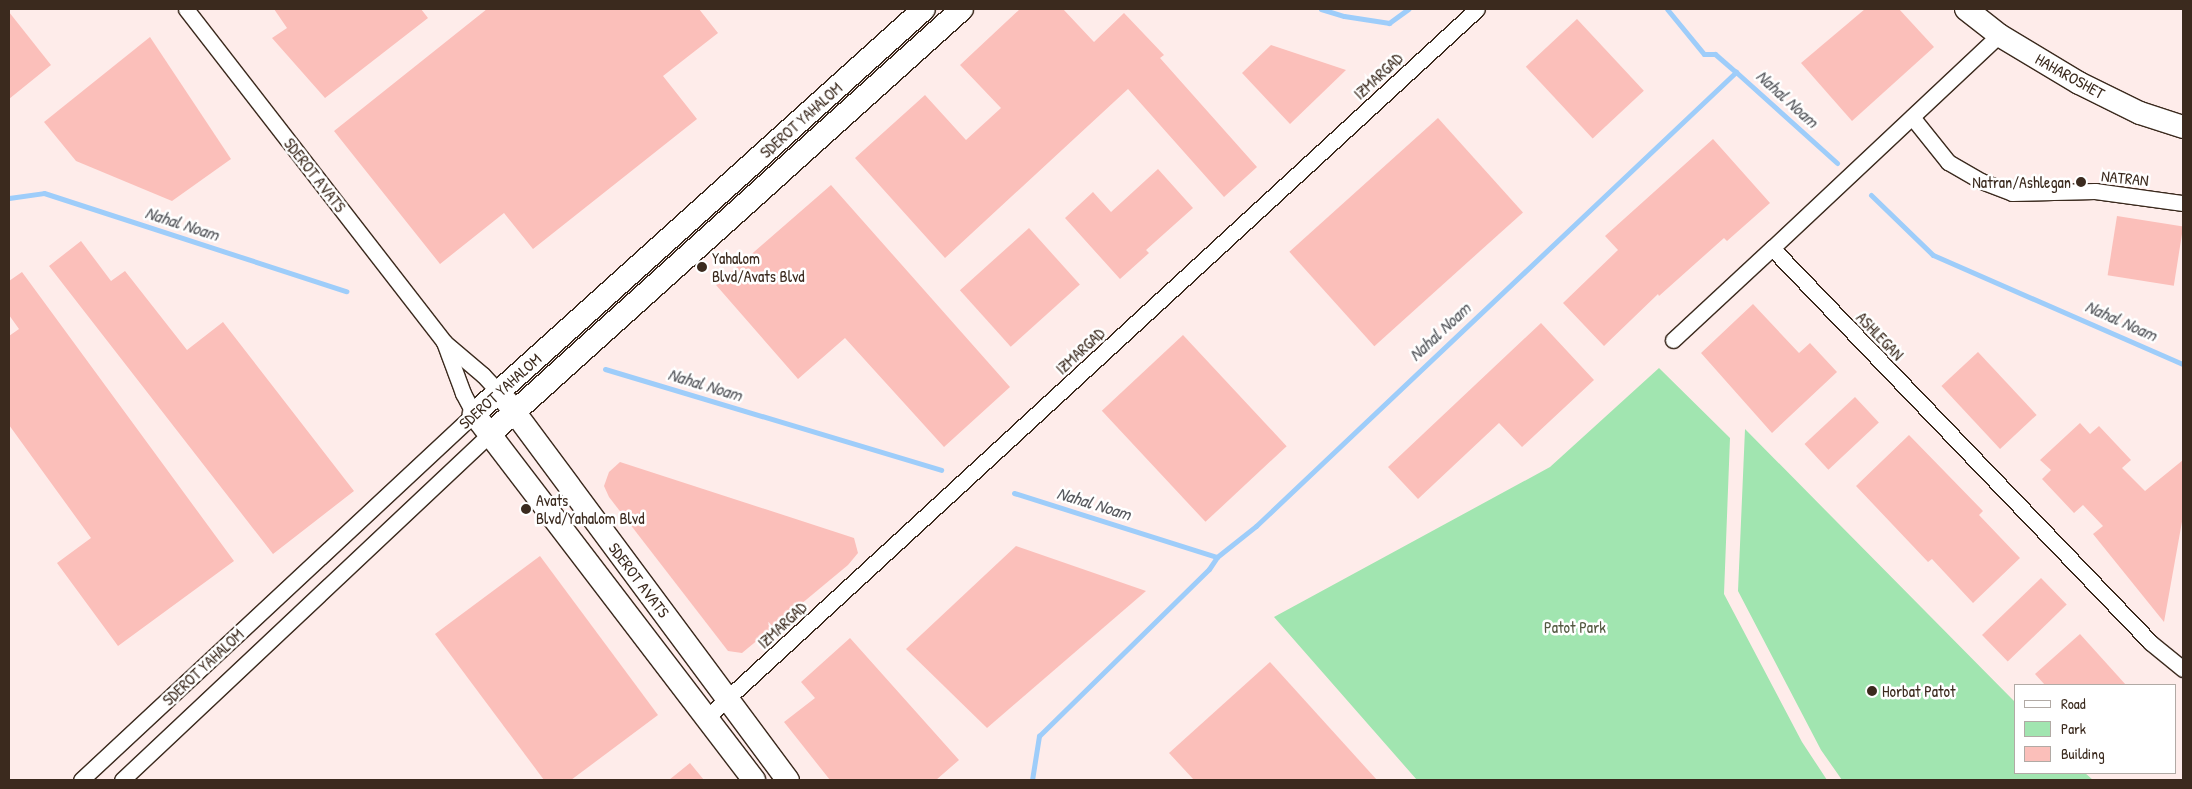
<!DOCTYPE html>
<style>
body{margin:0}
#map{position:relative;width:2192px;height:789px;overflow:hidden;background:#feecea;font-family:"Patrick Hand",sans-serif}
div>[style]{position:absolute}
.green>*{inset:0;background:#a1e5b0}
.stream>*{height:5px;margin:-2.5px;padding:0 2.5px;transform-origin:2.5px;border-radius:2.5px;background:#9ecdfa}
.building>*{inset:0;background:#fbbfba;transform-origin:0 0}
.roads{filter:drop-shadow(1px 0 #3b2a1e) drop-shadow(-1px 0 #3b2a1e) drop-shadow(0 1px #3b2a1e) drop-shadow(0 -1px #3b2a1e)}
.street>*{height:15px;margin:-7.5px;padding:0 7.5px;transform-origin:7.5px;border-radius:7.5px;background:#fff}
.secondary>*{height:22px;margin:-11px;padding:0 11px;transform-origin:11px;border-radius:11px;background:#fff}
.dots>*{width:14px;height:14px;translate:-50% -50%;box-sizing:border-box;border:2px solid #fff;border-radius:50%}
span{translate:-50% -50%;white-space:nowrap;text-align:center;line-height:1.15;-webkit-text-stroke:5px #fff;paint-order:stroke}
.street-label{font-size:16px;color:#3b2a1e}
.poi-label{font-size:16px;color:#3b2a1e}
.right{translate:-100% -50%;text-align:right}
.left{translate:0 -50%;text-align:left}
.park-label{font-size:16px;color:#545942}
.water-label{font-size:18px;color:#595b60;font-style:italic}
.frame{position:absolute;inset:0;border:10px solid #3b2a1e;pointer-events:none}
.legend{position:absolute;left:2014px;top:684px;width:162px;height:90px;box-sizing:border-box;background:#fff;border:1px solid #b1aaa5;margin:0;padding:6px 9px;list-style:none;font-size:15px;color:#3b2a1e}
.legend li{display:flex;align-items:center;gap:10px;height:25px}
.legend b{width:25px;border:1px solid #b1aaa5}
</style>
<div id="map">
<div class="green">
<div style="clip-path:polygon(1659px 368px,1730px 438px,1724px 594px,1802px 742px,1827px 780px,1417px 780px,1274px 617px,1550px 467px)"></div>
<div style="clip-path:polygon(1745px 429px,2016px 703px,2016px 773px,2085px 773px,2093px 780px,1842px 780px,1821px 750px,1738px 591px)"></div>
</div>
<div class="stream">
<div style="left:1321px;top:9px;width:24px;rotate:17deg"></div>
<div style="left:1344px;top:16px;width:46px;rotate:8.8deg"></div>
<div style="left:1389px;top:23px;width:24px;rotate:-36deg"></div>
<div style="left:1667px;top:9px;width:58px;rotate:50.6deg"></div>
<div style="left:1704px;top:54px;width:11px"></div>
<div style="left:1715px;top:54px;width:28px;rotate:41deg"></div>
<div style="left:1871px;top:195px;width:86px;rotate:44.1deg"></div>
<div style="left:1933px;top:255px;width:273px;rotate:23.6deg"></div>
<div style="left:9px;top:198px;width:35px;rotate:-8deg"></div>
<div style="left:44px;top:193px;width:318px;rotate:18deg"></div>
<div style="left:605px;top:369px;width:351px;rotate:16.7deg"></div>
<div style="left:1014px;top:493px;width:213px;rotate:17.5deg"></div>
<div style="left:1217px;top:557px;width:50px;rotate:-38.5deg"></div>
<div style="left:1256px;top:526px;width:661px;rotate:-43.41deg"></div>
<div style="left:1736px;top:72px;width:136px;rotate:42deg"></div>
<div style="left:1032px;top:780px;width:45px;rotate:-81deg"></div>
<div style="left:1039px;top:736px;width:238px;rotate:-44.5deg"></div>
<div style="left:1209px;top:569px;width:14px;rotate:-56deg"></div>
</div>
<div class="building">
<div style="clip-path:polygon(274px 9px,421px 9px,428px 18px,325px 98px,272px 38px,287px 28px)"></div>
<div style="clip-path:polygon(487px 9px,699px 9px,718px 33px,663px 76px,697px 119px,533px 249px,504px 213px,440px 264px,334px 131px)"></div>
<div style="clip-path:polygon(1020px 9px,1063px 9px,1094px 42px,1124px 13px,1164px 55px,1160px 58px,1257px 167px,1224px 197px,1128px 89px,945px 258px,855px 158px,925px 95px,966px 140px,1001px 108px,960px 65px)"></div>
<div style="clip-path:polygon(1865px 9px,1899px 9px,1934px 47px,1852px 121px,1801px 63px)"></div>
<div style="clip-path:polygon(9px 12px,51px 65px,9px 99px)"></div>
<div style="left:1577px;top:19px;width:98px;height:70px;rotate:47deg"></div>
<div style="clip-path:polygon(150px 37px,231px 159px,172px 201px,76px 161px,44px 122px)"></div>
<div style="clip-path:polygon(1271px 45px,1346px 70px,1290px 124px,1242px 73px)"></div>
<div style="left:1438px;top:118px;width:127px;height:200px;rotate:48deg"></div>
<div style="clip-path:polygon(1713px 139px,1770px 203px,1727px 241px,1724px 238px,1659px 296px,1658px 294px,1604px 346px,1563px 303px,1618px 250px,1605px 236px)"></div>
<div style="clip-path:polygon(1158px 169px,1193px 208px,1146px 250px,1149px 253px,1120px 279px,1065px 218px,1093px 192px,1111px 212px)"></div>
<div style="clip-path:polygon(831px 185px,1010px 387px,944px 447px,845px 338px,798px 379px,716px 285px)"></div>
<div style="left:2117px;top:216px;width:67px;height:60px;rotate:9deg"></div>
<div style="left:1029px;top:228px;width:76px;height:93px;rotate:48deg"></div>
<div style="clip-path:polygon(81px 241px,111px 281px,125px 271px,187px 350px,223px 322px,354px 491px,273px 554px,49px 266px)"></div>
<div style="clip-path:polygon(22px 272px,234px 561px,118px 646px,57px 563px,91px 538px,9px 425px,9px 336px,19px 329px,9px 315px,9px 281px)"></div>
<div style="clip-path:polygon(1753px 304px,1799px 353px,1810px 343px,1837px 372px,1772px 433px,1701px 353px)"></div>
<div style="clip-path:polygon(1541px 323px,1594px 380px,1522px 447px,1499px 423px,1418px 499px,1388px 467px)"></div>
<div style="left:1183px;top:335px;width:152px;height:111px;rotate:47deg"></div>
<div style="left:1978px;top:352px;width:86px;height:50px;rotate:47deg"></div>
<div style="left:1855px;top:397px;width:35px;height:69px;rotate:47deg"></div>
<div style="clip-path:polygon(2080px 423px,2090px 434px,2099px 426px,2131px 460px,2122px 468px,2145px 491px,2183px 460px,2183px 516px,2164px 622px,2093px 534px,2103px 526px,2083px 505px,2074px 513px,2042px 479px,2051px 470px,2040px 460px)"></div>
<div style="clip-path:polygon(1909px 435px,1983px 511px,1979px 515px,2020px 558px,1973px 603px,1932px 559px,1928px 562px,1856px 486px)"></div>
<div style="clip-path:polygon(620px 462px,854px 538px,858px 553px,848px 565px,742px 653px,728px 651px,609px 497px,604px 486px,609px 472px)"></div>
<div style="clip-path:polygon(1016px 546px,1146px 591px,987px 728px,906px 649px)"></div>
<div style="clip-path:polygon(540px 556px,658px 715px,571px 780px,544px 780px,435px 634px)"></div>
<div style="left:2041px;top:578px;width:37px;height:82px;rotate:46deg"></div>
<div style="clip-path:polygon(2080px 634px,2126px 685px,2045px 685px,2035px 674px)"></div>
<div style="clip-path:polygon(850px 638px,959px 760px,936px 780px,830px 780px,784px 722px,815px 698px,801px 682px)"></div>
<div style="clip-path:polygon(1270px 662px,1377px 780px,1194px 780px,1169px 753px)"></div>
<div style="clip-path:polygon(690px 763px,704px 780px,669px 780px)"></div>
</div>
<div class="roads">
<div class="street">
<div style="left:186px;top:9px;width:421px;rotate:52.2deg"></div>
<div style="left:444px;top:342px;width:51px;rotate:40.2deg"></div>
<div style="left:483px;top:375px;width:23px;rotate:47deg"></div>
<div style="left:1999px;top:35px;width:311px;rotate:136.8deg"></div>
<div style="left:1772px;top:248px;width:547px;rotate:46.18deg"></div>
<div style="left:2151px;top:643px;width:41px;rotate:39.1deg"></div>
<div style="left:1912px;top:117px;width:58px;rotate:51.3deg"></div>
<div style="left:1948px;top:162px;width:38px;rotate:30deg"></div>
<div style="left:1981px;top:181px;width:33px;rotate:21deg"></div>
<div style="left:2012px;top:193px;width:83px;rotate:-1.4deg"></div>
<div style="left:2095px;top:191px;width:89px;rotate:7.8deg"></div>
<div style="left:1673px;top:340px;width:135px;rotate:-42.9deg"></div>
<div style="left:706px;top:718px;width:1047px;rotate:-42.6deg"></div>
<div style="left:81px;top:780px;width:537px;rotate:-42.96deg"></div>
<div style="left:474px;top:414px;width:24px;rotate:-118deg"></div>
<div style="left:463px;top:393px;width:54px;rotate:-110.4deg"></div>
<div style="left:122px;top:780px;width:505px;rotate:-43.24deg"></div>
</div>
<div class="secondary">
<div style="left:1966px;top:9px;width:42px;rotate:38.2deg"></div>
<div style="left:1999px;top:35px;width:93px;rotate:31deg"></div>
<div style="left:2079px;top:83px;width:68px;rotate:26.2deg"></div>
<div style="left:2140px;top:113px;width:45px;rotate:18deg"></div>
<div style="left:507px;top:402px;width:471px;rotate:53.4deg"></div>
<div style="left:490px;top:434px;width:635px;rotate:-42deg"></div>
<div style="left:754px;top:780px;width:461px;rotate:-127.4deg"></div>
<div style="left:474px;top:414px;width:605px;rotate:-41.99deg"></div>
</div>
</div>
<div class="dots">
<div style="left:2081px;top:182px;background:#3b2a1e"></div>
<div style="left:702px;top:267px;background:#3b2a1e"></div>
<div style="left:526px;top:509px;background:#3b2a1e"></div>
<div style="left:1872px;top:691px;background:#3b2a1e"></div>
</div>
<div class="street-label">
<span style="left:1378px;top:76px;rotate:-43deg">IZMARGAD</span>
<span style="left:2070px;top:76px;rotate:29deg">HAHAROSHET</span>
<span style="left:801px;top:120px;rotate:-42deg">SDEROT YAHALOM</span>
<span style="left:315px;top:175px;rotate:52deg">SDEROT AVATS</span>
<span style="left:2125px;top:178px;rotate:6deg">NATRAN</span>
<span style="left:1880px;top:336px;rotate:46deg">ASHLEGAN</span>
<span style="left:1080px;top:351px;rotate:-43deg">IZMARGAD</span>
<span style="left:500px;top:391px;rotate:-42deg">SDEROT YAHALOM</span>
<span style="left:639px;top:580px;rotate:53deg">SDEROT AVATS</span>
<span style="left:782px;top:625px;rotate:-43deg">IZMARGAD</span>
<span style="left:203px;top:667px;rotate:-43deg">SDEROT YAHALOM</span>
</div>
<div class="poi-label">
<span class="right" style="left:2071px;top:182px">Natran/Ashlegan</span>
<span class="left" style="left:712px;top:267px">Yahalom<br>Blvd/Avats Blvd</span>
<span class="left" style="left:536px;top:509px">Avats<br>Blvd/Yahalom Blvd</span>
<span class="left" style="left:1882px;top:691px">Horbat Patot</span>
</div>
<div class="park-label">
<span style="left:1575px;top:627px">Patot Park</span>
</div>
<div class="water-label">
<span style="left:1787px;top:99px;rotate:42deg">Nahal Noam</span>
<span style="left:182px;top:224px;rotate:18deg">Nahal Noam</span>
<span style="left:2121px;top:321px;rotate:24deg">Nahal Noam</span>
<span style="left:1440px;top:332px;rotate:-43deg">Nahal Noam</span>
<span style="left:705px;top:385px;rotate:17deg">Nahal Noam</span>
<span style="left:1094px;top:504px;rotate:17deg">Nahal Noam</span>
</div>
<div class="frame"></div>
<ul class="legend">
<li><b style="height:6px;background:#fff"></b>Road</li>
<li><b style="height:14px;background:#a1e5b0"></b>Park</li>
<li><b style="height:14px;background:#fbbfba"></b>Building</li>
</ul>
</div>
